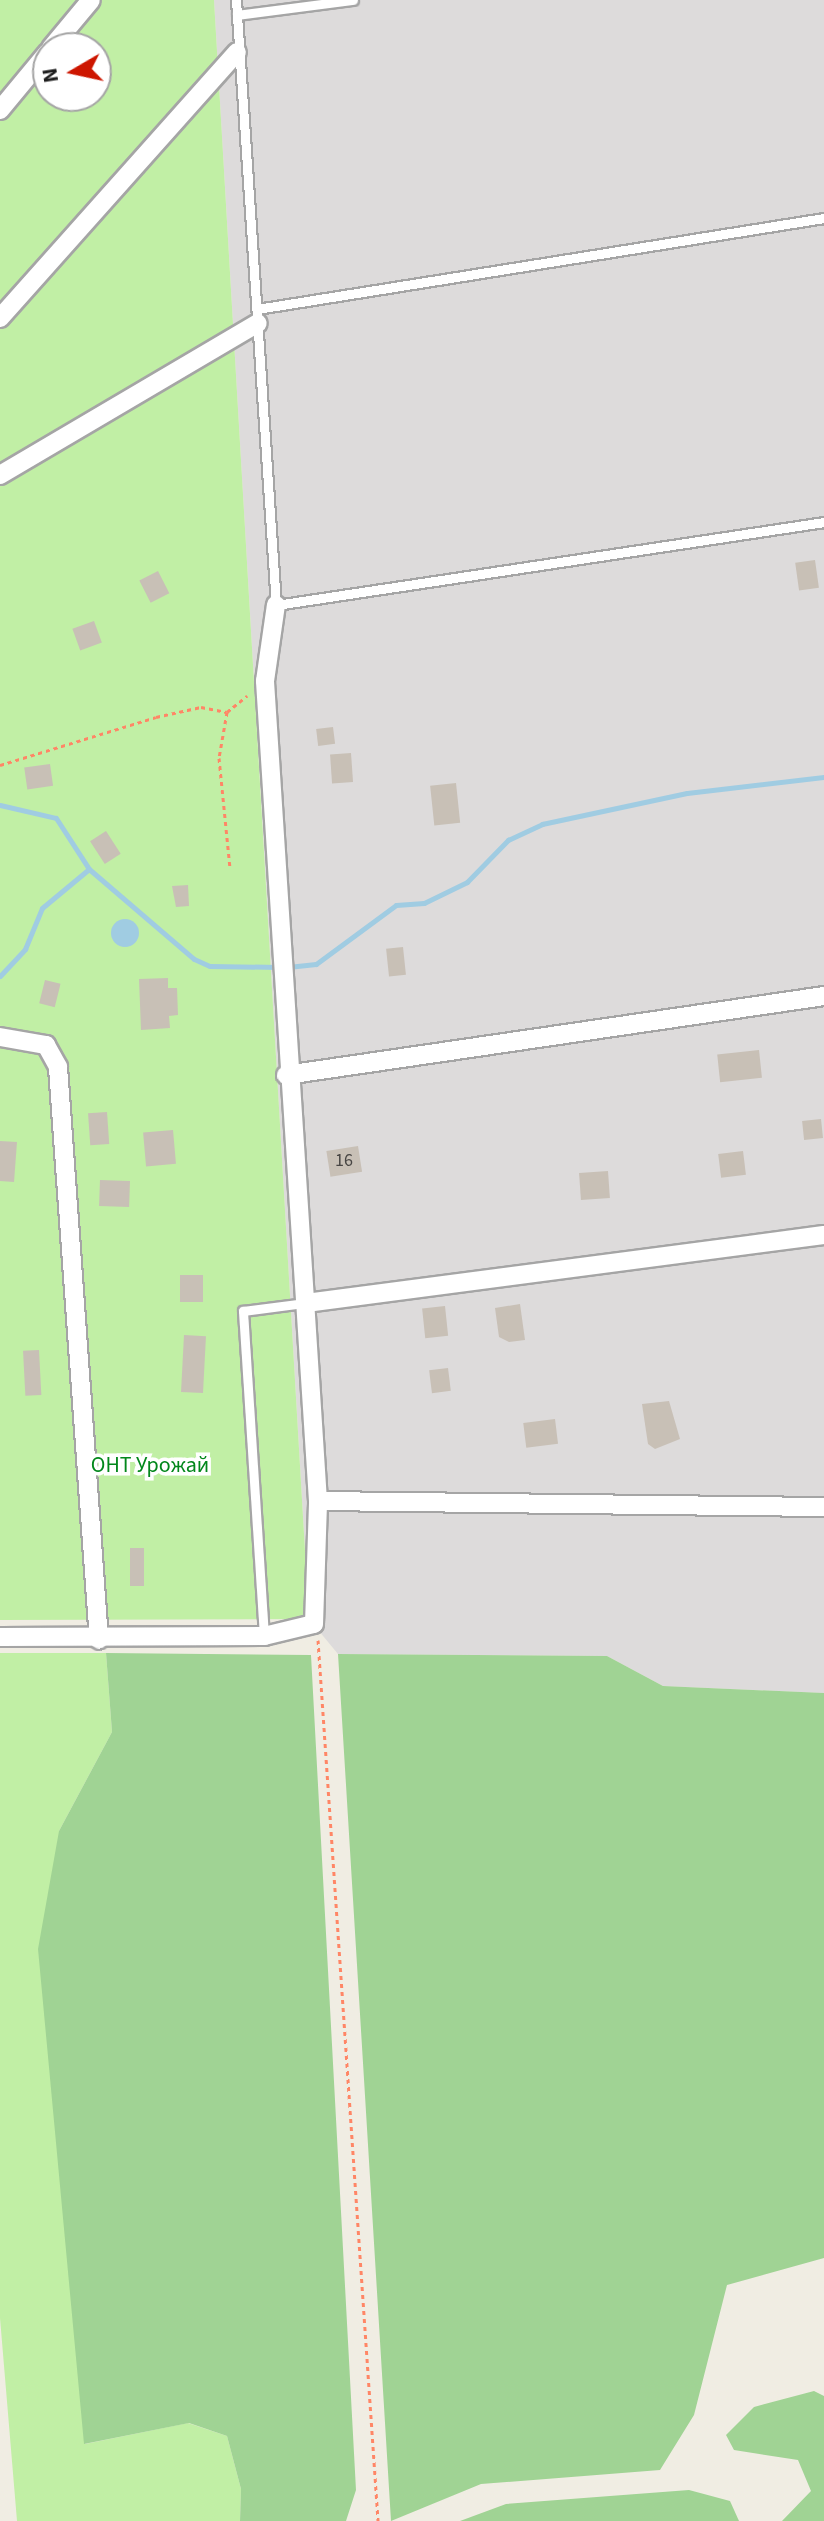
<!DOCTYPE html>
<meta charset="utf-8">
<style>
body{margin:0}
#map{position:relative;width:824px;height:2521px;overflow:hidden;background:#f0ede3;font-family:"Source Sans 3",sans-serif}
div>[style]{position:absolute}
.residential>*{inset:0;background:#dddbdb}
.grass>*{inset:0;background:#c1efa5}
.forest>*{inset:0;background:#a0d394}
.water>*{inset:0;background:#a0cce2}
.round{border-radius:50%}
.stream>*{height:5px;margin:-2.5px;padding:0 2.5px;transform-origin:2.5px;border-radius:2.5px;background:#a0cce2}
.building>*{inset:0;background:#c8c0b6;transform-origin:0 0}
.path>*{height:3px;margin-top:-1.5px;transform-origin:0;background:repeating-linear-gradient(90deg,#ff8666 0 4px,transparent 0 8px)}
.roads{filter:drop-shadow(2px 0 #a5a5a5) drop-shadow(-2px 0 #a5a5a5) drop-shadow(0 2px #a5a5a5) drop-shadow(0 -2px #a5a5a5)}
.service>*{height:9px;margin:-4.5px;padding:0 4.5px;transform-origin:4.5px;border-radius:4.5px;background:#fff}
.minor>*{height:18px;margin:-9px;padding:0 9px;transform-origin:9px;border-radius:9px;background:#fff}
span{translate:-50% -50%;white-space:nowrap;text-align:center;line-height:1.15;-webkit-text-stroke:7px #fff;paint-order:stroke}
.number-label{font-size:18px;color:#484644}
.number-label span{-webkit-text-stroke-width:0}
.park-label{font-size:22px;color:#02871b}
.north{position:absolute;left:32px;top:32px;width:80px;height:80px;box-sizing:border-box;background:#fff;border:2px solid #a5a5a5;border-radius:50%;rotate:261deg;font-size:22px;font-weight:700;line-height:32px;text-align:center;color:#1e1e1e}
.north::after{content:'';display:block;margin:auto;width:28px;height:36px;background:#cd1600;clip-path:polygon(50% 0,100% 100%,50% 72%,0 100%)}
</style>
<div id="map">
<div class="residential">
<div style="clip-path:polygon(214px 0,824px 0,824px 1693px,663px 1686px,607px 1656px,338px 1654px,309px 1619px)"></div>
</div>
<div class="grass">
<div style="clip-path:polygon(evenodd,0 0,214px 0,309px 1619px,0 1620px,0 0,48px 48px,96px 48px,96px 96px,48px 96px,48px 48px)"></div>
<div style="clip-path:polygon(0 1653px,106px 1653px,112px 1732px,59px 1831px,85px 2444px,188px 2423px,227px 2436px,241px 2489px,240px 2521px,17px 2521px,0 2318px)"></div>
</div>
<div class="forest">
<div style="clip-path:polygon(106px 1653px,311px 1655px,356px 2490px,346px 2521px,240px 2521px,241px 2489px,227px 2436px,189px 2423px,84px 2444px,38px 1949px,59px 1831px,112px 1732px)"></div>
<div style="clip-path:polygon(338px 1654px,607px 1656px,663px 1686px,824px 1693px,824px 2258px,727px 2285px,694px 2415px,660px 2470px,481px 2484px,391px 2521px)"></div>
<div style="clip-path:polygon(814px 2391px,824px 2396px,824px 2521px,782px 2521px,811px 2491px,798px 2460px,734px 2450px,726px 2435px,754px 2407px)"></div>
<div style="clip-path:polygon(689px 2490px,730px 2501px,739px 2521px,460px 2521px,506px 2504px)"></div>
</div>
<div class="water">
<div class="round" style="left:111px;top:919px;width:28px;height:28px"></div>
</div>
<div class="stream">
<div style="left:0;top:805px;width:57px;rotate:13.1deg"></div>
<div style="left:56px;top:818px;width:61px;rotate:57.1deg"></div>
<div style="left:89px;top:869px;width:138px;rotate:40.6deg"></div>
<div style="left:194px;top:959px;width:17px;rotate:24deg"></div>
<div style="left:210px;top:966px;width:68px;rotate:0.8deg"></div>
<div style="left:288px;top:967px;width:28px;rotate:-6deg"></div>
<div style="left:316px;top:964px;width:99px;rotate:-36.4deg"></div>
<div style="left:396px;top:905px;width:28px;rotate:-4deg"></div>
<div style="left:424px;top:903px;width:48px;rotate:-26deg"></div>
<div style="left:467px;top:882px;width:59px;rotate:-45.7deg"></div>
<div style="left:508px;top:840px;width:38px;rotate:-25deg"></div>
<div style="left:542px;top:824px;width:148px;rotate:-12.1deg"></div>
<div style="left:687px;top:793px;width:138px;rotate:-6.7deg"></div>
<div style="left:0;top:976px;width:37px;rotate:-47deg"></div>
<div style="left:25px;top:949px;width:44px;rotate:-67.5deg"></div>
<div style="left:42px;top:908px;width:61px;rotate:-39.7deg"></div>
</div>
<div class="building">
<div style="left:815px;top:560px;width:28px;height:20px;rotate:82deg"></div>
<div style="left:158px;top:571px;width:25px;height:21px;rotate:63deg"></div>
<div style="left:94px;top:621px;width:23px;height:23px;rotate:70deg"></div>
<div style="left:333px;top:727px;width:17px;height:17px;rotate:83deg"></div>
<div style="left:351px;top:753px;width:29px;height:21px;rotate:86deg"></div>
<div style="left:50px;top:764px;width:22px;height:26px;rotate:82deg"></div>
<div style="left:456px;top:783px;width:40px;height:26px;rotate:84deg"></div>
<div style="left:106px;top:831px;width:27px;height:19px;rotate:57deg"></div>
<div style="clip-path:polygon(188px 885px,189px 906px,176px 907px,172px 886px)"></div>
<div style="left:403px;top:947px;width:28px;height:17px;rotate:84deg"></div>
<div style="clip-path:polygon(168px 978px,168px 988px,177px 988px,178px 1015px,169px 1016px,170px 1028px,141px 1030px,139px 979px)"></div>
<div style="left:45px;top:980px;width:16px;height:24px;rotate:14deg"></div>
<div style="left:759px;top:1050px;width:28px;height:42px;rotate:84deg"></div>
<div style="left:107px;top:1112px;width:32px;height:19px;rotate:86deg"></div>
<div style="left:821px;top:1119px;width:19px;height:19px;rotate:84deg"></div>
<div style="left:173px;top:1130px;width:34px;height:30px;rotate:85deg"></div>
<div style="clip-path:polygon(0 1141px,17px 1142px,14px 1182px,0 1181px)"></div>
<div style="left:358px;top:1146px;width:26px;height:32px;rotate:81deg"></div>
<div style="left:743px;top:1151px;width:24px;height:25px;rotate:83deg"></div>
<div style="left:608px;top:1171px;width:27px;height:29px;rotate:86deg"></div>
<div style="left:100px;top:1180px;width:30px;height:26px;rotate:2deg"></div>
<div style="left:180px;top:1275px;width:23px;height:27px"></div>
<div style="clip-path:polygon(520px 1304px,525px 1340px,509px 1342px,499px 1337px,495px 1308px)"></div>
<div style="left:445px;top:1306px;width:30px;height:23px;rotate:84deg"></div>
<div style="left:184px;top:1335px;width:22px;height:57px;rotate:3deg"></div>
<div style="left:39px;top:1350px;width:45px;height:16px;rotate:87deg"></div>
<div style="left:448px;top:1368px;width:23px;height:19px;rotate:83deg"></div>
<div style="clip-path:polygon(669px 1401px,680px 1439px,655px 1449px,648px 1444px,642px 1404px)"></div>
<div style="left:555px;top:1419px;width:25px;height:32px;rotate:83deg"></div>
<div style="left:130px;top:1548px;width:14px;height:38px"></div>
</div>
<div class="path">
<div style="left:227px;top:712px;width:47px;rotate:99.9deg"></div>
<div style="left:219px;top:758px;width:111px;rotate:84.3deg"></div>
<div style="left:0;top:765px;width:163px;rotate:-17.1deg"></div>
<div style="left:156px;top:717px;width:46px;rotate:-12.5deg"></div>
<div style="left:201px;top:707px;width:26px;rotate:11deg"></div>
<div style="left:227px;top:712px;width:26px;rotate:-39deg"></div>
<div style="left:318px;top:1640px;width:883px;rotate:86.1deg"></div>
</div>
<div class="roads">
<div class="service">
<div style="left:236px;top:0;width:606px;rotate:86.22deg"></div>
<div style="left:276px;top:605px;width:554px;rotate:-8.61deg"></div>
<div style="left:237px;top:15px;width:117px;rotate:-7.4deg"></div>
<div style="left:257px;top:309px;width:574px;rotate:-9.12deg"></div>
<div style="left:264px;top:1636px;width:326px;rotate:-93.7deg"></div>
<div style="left:243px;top:1311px;width:63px;rotate:-7.4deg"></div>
</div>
<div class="minor">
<div style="left:51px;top:48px;width:62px;rotate:-50.2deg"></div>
<div style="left:0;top:110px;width:75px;rotate:-50.4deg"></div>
<div style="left:0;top:318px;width:356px;rotate:-48.3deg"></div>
<div style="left:0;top:475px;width:299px;rotate:-30.5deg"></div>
<div style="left:0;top:1037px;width:47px;rotate:9.9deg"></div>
<div style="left:46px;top:1045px;width:25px;rotate:61deg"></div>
<div style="left:58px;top:1067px;width:574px;rotate:85.91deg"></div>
<div style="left:286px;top:1075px;width:544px;rotate:-8.35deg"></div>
<div style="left:306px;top:1303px;width:522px;rotate:-7.48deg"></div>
<div style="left:318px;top:1501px;width:506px;rotate:0.68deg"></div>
<div style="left:0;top:1637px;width:264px;rotate:-0.2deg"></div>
<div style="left:264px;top:1636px;width:51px;rotate:-13.5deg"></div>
<div style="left:314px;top:1624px;width:123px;rotate:-88.1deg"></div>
<div style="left:318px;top:1501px;width:822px;rotate:-93.7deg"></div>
<div style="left:265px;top:681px;width:77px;rotate:-81.8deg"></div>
</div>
</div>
<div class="number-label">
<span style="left:344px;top:1161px">16</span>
</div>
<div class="park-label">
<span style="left:150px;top:1466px">ОНТ Урожай</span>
</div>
<div class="north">N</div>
</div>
